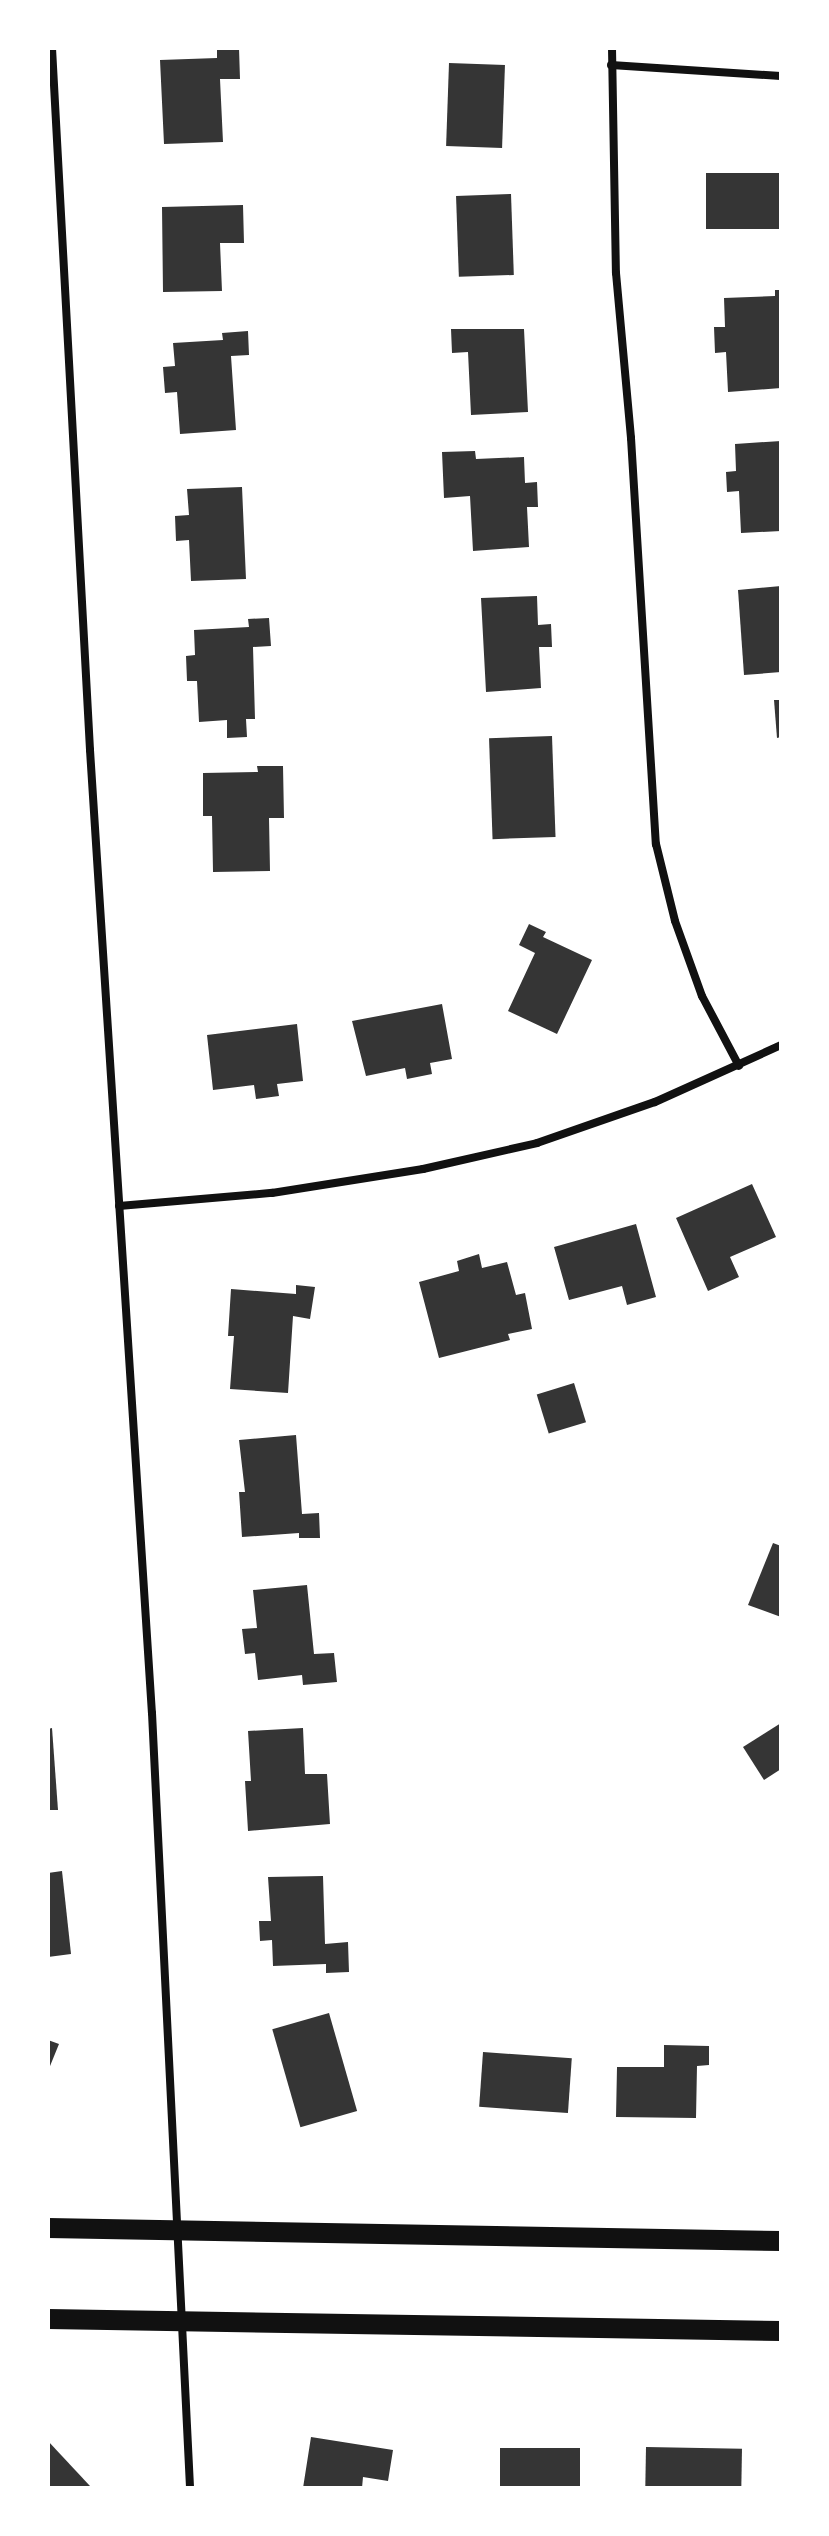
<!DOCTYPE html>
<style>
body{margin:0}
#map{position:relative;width:829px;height:2536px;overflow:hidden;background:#fff;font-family:Raleway,sans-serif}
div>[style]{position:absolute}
.building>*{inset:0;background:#353535;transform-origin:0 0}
.minor>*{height:8px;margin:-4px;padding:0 4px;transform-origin:4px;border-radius:4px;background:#111}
.primary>*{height:20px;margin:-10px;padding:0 10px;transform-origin:10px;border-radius:10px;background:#111}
span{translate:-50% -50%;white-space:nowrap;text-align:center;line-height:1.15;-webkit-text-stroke:6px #fff;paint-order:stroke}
.frame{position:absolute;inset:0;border:50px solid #fff;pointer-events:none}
</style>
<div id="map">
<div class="building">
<div style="clip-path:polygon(217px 48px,239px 48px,240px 79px,220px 79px,223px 142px,164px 144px,160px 60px,217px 58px)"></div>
<div style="left:449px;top:63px;width:56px;height:83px;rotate:2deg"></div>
<div style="left:781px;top:173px;width:56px;height:75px;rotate:90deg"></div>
<div style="left:511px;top:194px;width:81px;height:55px;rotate:88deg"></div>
<div style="clip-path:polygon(243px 205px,244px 243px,220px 243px,222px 291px,163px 292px,162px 207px)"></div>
<div style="clip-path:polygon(775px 290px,781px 290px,781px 388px,728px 392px,726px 352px,715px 353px,714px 327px,725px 327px,724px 298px,775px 296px)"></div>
<div style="clip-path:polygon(451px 329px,524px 329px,528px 412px,471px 415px,468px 352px,452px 353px)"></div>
<div style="clip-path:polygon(248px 331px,249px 355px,231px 356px,236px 430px,180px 434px,177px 392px,165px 393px,163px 367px,175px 366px,173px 343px,223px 340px,222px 333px)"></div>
<div style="clip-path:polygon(781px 441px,781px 531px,741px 533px,739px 491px,727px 492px,726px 472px,736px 471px,735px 444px)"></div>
<div style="clip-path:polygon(475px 451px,476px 459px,524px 457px,525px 483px,537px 482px,538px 507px,527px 507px,529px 547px,473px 551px,470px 496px,444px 498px,442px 452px)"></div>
<div style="clip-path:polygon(242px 487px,246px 579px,191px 581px,189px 540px,176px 541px,175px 516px,189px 515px,187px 489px)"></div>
<div style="clip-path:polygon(781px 586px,781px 672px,744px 675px,738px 590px)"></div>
<div style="clip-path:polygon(537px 596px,538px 625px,551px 624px,552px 647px,539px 647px,541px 688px,486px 692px,481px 598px)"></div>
<div style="clip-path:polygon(269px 618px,271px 646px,253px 647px,255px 719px,246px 719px,247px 737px,227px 738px,227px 720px,199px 722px,197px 681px,187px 681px,186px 656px,195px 655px,194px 630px,249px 627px,248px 619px)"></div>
<div style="clip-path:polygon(774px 700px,781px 700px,781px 737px,777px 738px)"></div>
<div style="left:552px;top:736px;width:101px;height:63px;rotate:88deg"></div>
<div style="clip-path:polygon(257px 766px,283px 766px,284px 818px,269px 818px,270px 871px,213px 872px,212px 816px,203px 816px,203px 773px,258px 772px)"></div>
<div style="clip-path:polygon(529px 924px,546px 932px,543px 937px,592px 960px,557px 1034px,508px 1011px,535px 953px,519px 945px)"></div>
<div style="clip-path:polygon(442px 1004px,452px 1059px,430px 1063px,432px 1074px,407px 1079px,405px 1068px,366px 1076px,352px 1021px)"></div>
<div style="clip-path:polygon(297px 1024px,303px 1081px,277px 1084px,279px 1096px,256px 1099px,254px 1085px,213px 1090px,207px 1035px)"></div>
<div style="clip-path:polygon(752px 1184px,776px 1237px,730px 1257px,739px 1277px,708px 1291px,676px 1218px)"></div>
<div style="clip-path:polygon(636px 1224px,656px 1297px,627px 1305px,622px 1286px,569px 1300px,554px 1247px)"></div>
<div style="clip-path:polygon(479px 1254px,482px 1268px,507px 1262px,516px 1295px,525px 1293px,532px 1329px,508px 1334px,510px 1340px,439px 1358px,419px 1282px,459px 1271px,457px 1261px)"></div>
<div style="clip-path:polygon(296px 1285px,315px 1287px,310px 1319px,293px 1316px,288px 1393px,230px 1389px,234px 1336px,228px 1336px,231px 1289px,296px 1294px)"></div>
<div style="left:574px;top:1383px;width:41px;height:39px;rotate:73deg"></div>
<div style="clip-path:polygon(296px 1435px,302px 1514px,319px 1513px,320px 1538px,299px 1538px,299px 1533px,242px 1537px,239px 1492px,245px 1492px,239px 1440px)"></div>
<div style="clip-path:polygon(773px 1543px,781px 1546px,781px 1617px,748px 1605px)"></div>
<div style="clip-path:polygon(307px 1585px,314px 1654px,334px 1653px,337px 1682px,303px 1685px,302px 1675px,258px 1680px,255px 1653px,245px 1654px,242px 1629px,257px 1628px,253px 1590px)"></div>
<div style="clip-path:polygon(781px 1723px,781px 1769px,764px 1780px,743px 1747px)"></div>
<div style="clip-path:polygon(52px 1728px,58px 1810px,48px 1810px,48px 1729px)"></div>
<div style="clip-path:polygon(303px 1728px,305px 1774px,327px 1774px,330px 1824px,248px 1831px,245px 1781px,251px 1781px,248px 1731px)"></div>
<div style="clip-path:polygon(62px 1871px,71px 1954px,48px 1957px,48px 1873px)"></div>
<div style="clip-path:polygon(323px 1876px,325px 1944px,348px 1942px,349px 1972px,326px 1973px,326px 1964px,273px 1966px,272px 1940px,260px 1941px,259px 1921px,271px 1921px,268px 1877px)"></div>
<div style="left:329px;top:2013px;width:102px;height:59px;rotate:74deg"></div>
<div style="clip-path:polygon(48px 2040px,59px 2044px,48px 2071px)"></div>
<div style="clip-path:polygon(664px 2045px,709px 2046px,709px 2065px,697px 2066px,696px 2118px,616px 2117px,617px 2067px,664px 2067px)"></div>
<div style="left:483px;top:2052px;width:89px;height:55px;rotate:4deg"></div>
<div style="clip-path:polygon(311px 2437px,393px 2450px,388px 2481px,363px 2477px,362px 2488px,303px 2488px)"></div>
<div style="clip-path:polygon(48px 2441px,90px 2486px,87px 2488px,48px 2488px)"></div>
<div style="left:646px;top:2447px;width:96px;height:41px;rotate:1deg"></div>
<div style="left:580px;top:2448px;width:40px;height:80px;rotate:90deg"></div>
</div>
<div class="minor">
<div style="left:52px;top:48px;width:703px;rotate:86.9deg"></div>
<div style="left:90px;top:750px;width:965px;rotate:86.32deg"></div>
<div style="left:152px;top:1713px;width:776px;rotate:87.19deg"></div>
<div style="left:612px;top:48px;width:225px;rotate:89deg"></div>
<div style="left:616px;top:273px;width:166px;rotate:84.8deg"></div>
<div style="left:631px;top:438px;width:407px;rotate:86.5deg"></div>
<div style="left:656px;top:844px;width:79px;rotate:76.1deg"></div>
<div style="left:675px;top:921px;width:80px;rotate:70.2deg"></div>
<div style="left:702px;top:996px;width:79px;rotate:62.1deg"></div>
<div style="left:611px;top:65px;width:170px;rotate:3.7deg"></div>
<div style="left:119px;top:1206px;width:154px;rotate:-4.9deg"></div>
<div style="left:272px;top:1193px;width:153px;rotate:-9deg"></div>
<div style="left:423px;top:1169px;width:117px;rotate:-12.8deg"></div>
<div style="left:537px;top:1143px;width:125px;rotate:-19.2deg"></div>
<div style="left:655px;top:1102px;width:138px;rotate:-24.3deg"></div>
</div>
<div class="primary">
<div style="left:48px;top:2228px;width:733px;rotate:1.02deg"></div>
<div style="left:48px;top:2319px;width:733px;rotate:0.94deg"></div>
</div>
<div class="frame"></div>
</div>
